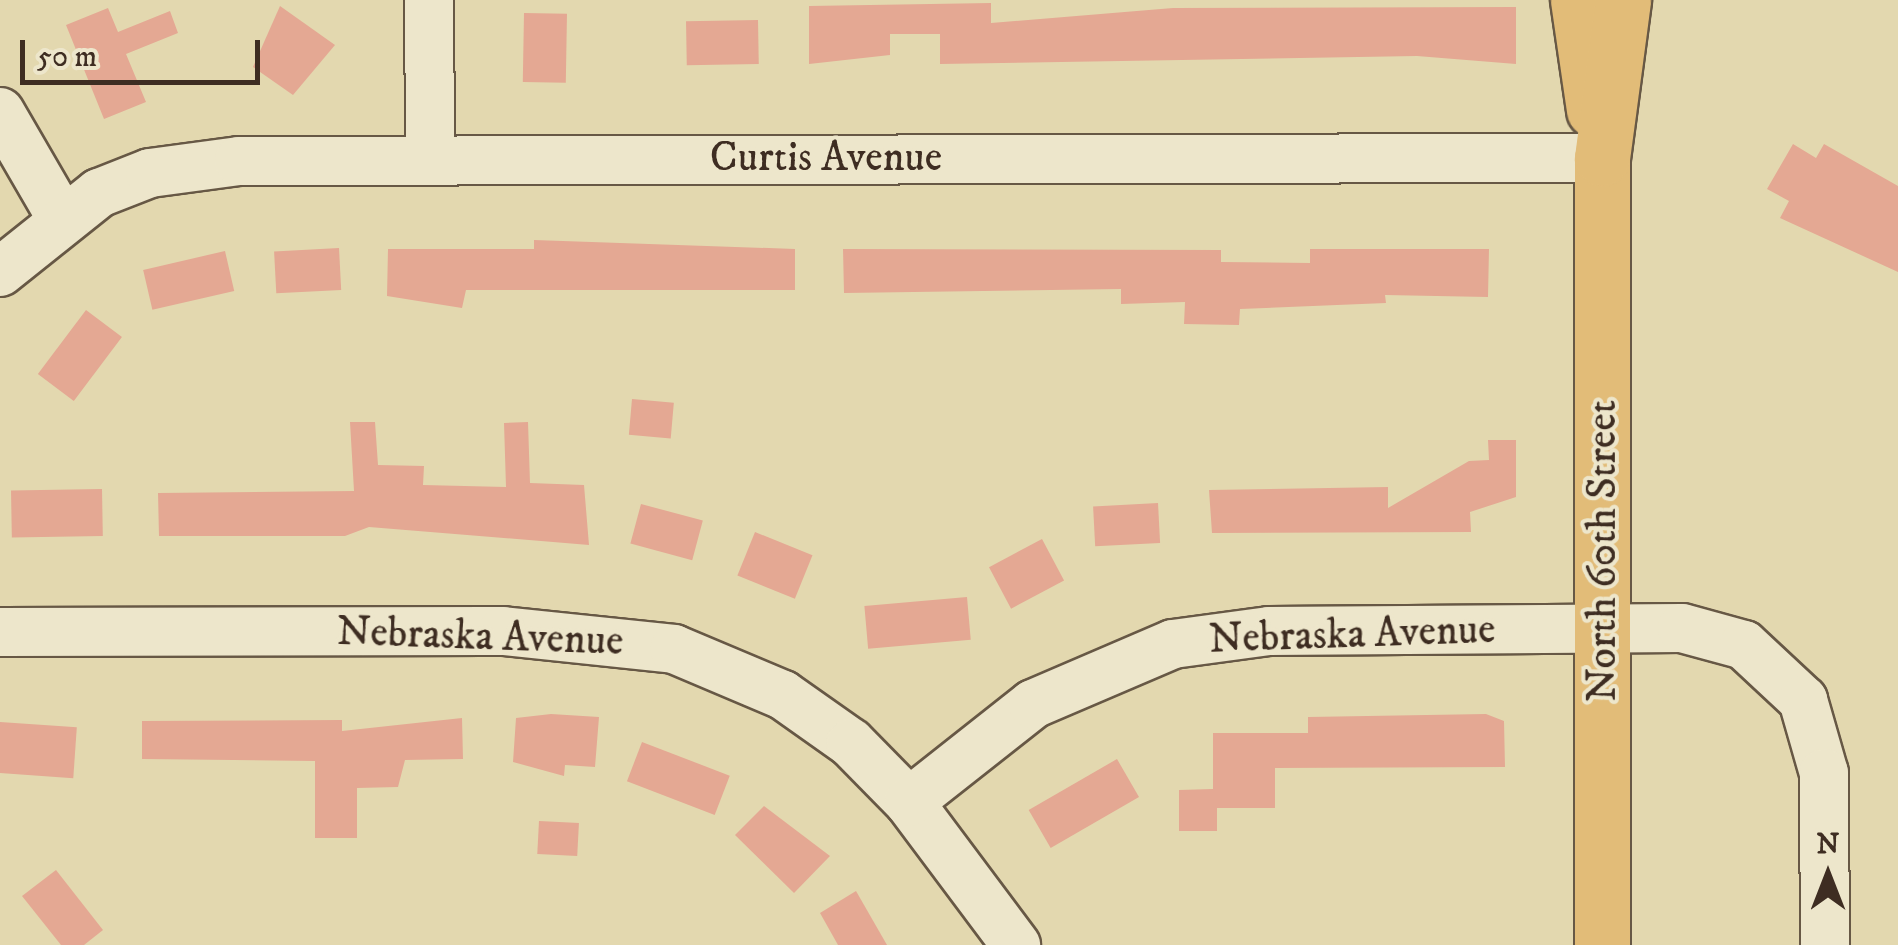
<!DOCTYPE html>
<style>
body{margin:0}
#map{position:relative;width:1898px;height:945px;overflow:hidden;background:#e3d8af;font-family:"IM FELL DW Pica",serif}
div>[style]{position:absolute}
.building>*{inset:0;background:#e4a893;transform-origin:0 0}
.roads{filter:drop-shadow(2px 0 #675845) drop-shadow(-2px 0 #675845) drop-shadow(0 2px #675845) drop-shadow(0 -2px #675845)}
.minor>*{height:48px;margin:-24px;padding:0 24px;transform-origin:24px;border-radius:24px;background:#ede6cb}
.major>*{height:55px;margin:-27.5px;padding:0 27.5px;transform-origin:27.5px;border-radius:27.5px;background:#e2bc78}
span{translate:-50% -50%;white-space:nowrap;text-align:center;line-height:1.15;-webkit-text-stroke:8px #ede6cb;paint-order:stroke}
.street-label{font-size:42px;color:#3e2d22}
.north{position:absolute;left:1778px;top:825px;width:100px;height:100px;-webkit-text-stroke:8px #ede6cb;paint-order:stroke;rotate:0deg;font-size:28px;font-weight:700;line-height:40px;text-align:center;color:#3e2d22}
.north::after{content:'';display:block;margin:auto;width:35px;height:45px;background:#3e2d22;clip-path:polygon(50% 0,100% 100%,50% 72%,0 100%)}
.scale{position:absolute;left:20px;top:40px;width:240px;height:45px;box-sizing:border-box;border:5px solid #3e2d22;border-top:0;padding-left:12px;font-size:30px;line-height:35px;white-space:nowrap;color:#3e2d22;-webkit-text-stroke:8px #ede6cb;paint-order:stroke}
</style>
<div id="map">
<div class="building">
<div style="clip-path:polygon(991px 3px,991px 23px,1173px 8px,1516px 7px,1516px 64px,1417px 56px,940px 64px,940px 34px,890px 34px,890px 55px,809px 64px,809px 6px)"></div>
<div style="clip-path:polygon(280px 6px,335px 45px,293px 95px,253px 67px)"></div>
<div style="clip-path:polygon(108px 8px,118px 32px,170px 11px,178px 33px,126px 54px,146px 102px,104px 119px,66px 25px)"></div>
<div style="left:524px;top:13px;width:43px;height:69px;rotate:1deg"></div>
<div style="left:758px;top:20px;width:44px;height:72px;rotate:89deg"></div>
<div style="clip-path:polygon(1793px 144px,1816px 158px,1824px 144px,1898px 186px,1898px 272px,1780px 218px,1789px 201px,1767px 189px)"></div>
<div style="clip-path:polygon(534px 240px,795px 249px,795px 290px,466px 290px,462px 308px,387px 296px,388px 249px,534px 249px)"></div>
<div style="left:339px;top:248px;width:42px;height:65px;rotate:87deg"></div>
<div style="clip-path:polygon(843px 249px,1221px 250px,1221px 262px,1310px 263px,1310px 249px,1489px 249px,1488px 297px,1385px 295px,1386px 303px,1240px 309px,1239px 325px,1184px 324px,1185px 302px,1121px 304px,1121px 289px,844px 293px)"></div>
<div style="left:225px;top:251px;width:41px;height:84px;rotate:77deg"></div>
<div style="left:86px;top:310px;width:45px;height:80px;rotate:37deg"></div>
<div style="left:632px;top:399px;width:42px;height:36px;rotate:5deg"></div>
<div style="clip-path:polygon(350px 422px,375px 422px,378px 465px,424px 466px,423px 485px,506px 487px,504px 423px,528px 422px,530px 483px,584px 485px,589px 545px,369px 527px,345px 536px,159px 536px,158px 493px,354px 491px)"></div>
<div style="clip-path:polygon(1488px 440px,1516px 440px,1516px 497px,1470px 512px,1471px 532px,1212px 533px,1209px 490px,1388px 487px,1388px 508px,1469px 461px,1489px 460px)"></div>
<div style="left:102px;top:489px;width:47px;height:91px;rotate:89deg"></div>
<div style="left:1158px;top:503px;width:40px;height:65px;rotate:87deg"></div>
<div style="left:641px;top:504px;width:64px;height:41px;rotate:15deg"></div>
<div style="left:755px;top:532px;width:62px;height:47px;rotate:22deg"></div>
<div style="left:1042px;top:539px;width:47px;height:60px;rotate:62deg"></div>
<div style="left:967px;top:597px;width:43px;height:103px;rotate:85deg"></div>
<div style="clip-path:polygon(551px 714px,599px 717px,595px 767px,565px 765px,564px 776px,513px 762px,516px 718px)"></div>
<div style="clip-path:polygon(1486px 714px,1504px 721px,1505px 767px,1275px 768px,1275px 808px,1217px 808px,1217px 831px,1179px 831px,1179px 790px,1213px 789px,1213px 733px,1308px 733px,1308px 717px)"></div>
<div style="clip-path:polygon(462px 718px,463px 759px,405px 760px,398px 787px,357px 788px,357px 838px,315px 838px,315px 761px,142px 759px,142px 721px,342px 720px,342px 731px)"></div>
<div style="left:0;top:722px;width:77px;height:51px;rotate:4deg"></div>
<div style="left:642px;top:742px;width:94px;height:42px;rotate:21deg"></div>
<div style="left:1117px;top:759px;width:44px;height:102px;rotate:60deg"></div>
<div style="clip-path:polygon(764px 806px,830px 856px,794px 893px,735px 835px)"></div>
<div style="left:539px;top:821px;width:40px;height:33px;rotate:3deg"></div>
<div style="clip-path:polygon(56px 870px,103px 930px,84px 945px,61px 945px,22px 896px)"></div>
<div style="clip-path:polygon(856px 891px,887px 945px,838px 945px,820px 913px)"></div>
</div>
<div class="roads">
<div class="minor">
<div style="left:429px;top:0;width:159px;rotate:89.6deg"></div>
<div style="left:0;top:112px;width:124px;rotate:59.9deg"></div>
<div style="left:0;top:272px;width:127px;rotate:-38.6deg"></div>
<div style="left:99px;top:193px;width:55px;rotate:-21.4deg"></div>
<div style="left:150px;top:173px;width:90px;rotate:-7.7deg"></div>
<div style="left:239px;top:161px;width:1363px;rotate:-0.13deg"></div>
<div style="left:0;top:632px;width:503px;rotate:-0.11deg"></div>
<div style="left:503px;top:631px;width:172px;rotate:6deg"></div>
<div style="left:674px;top:649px;width:118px;rotate:22.9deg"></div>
<div style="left:783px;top:695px;width:83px;rotate:35.2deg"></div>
<div style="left:851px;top:743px;width:83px;rotate:45.5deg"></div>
<div style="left:909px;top:802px;width:179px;rotate:53.2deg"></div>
<div style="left:909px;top:802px;width:158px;rotate:-38.3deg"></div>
<div style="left:1033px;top:704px;width:152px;rotate:-23.2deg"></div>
<div style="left:1173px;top:644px;width:97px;rotate:-7.7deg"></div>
<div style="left:1269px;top:631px;width:413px;rotate:-0.4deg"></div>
<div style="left:1682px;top:628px;width:64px;rotate:15.3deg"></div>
<div style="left:1744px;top:645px;width:81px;rotate:43deg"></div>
<div style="left:1803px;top:700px;width:76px;rotate:74deg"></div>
<div style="left:1824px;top:773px;width:172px;rotate:89.7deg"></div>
</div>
<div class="major">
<div style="left:1578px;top:0;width:111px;rotate:81.7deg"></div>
<div style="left:1602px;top:945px;width:787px;rotate:-90deg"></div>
<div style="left:1602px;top:158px;width:159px;rotate:-82.4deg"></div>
</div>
</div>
<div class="street-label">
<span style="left:826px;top:158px">Curtis Avenue</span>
<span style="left:1603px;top:551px;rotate:-90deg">North 60th Street</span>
<span style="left:1352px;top:635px;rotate:-2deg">Nebraska Avenue</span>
<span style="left:480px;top:637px;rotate:2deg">Nebraska Avenue</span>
</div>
<div class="north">N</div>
<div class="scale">50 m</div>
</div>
